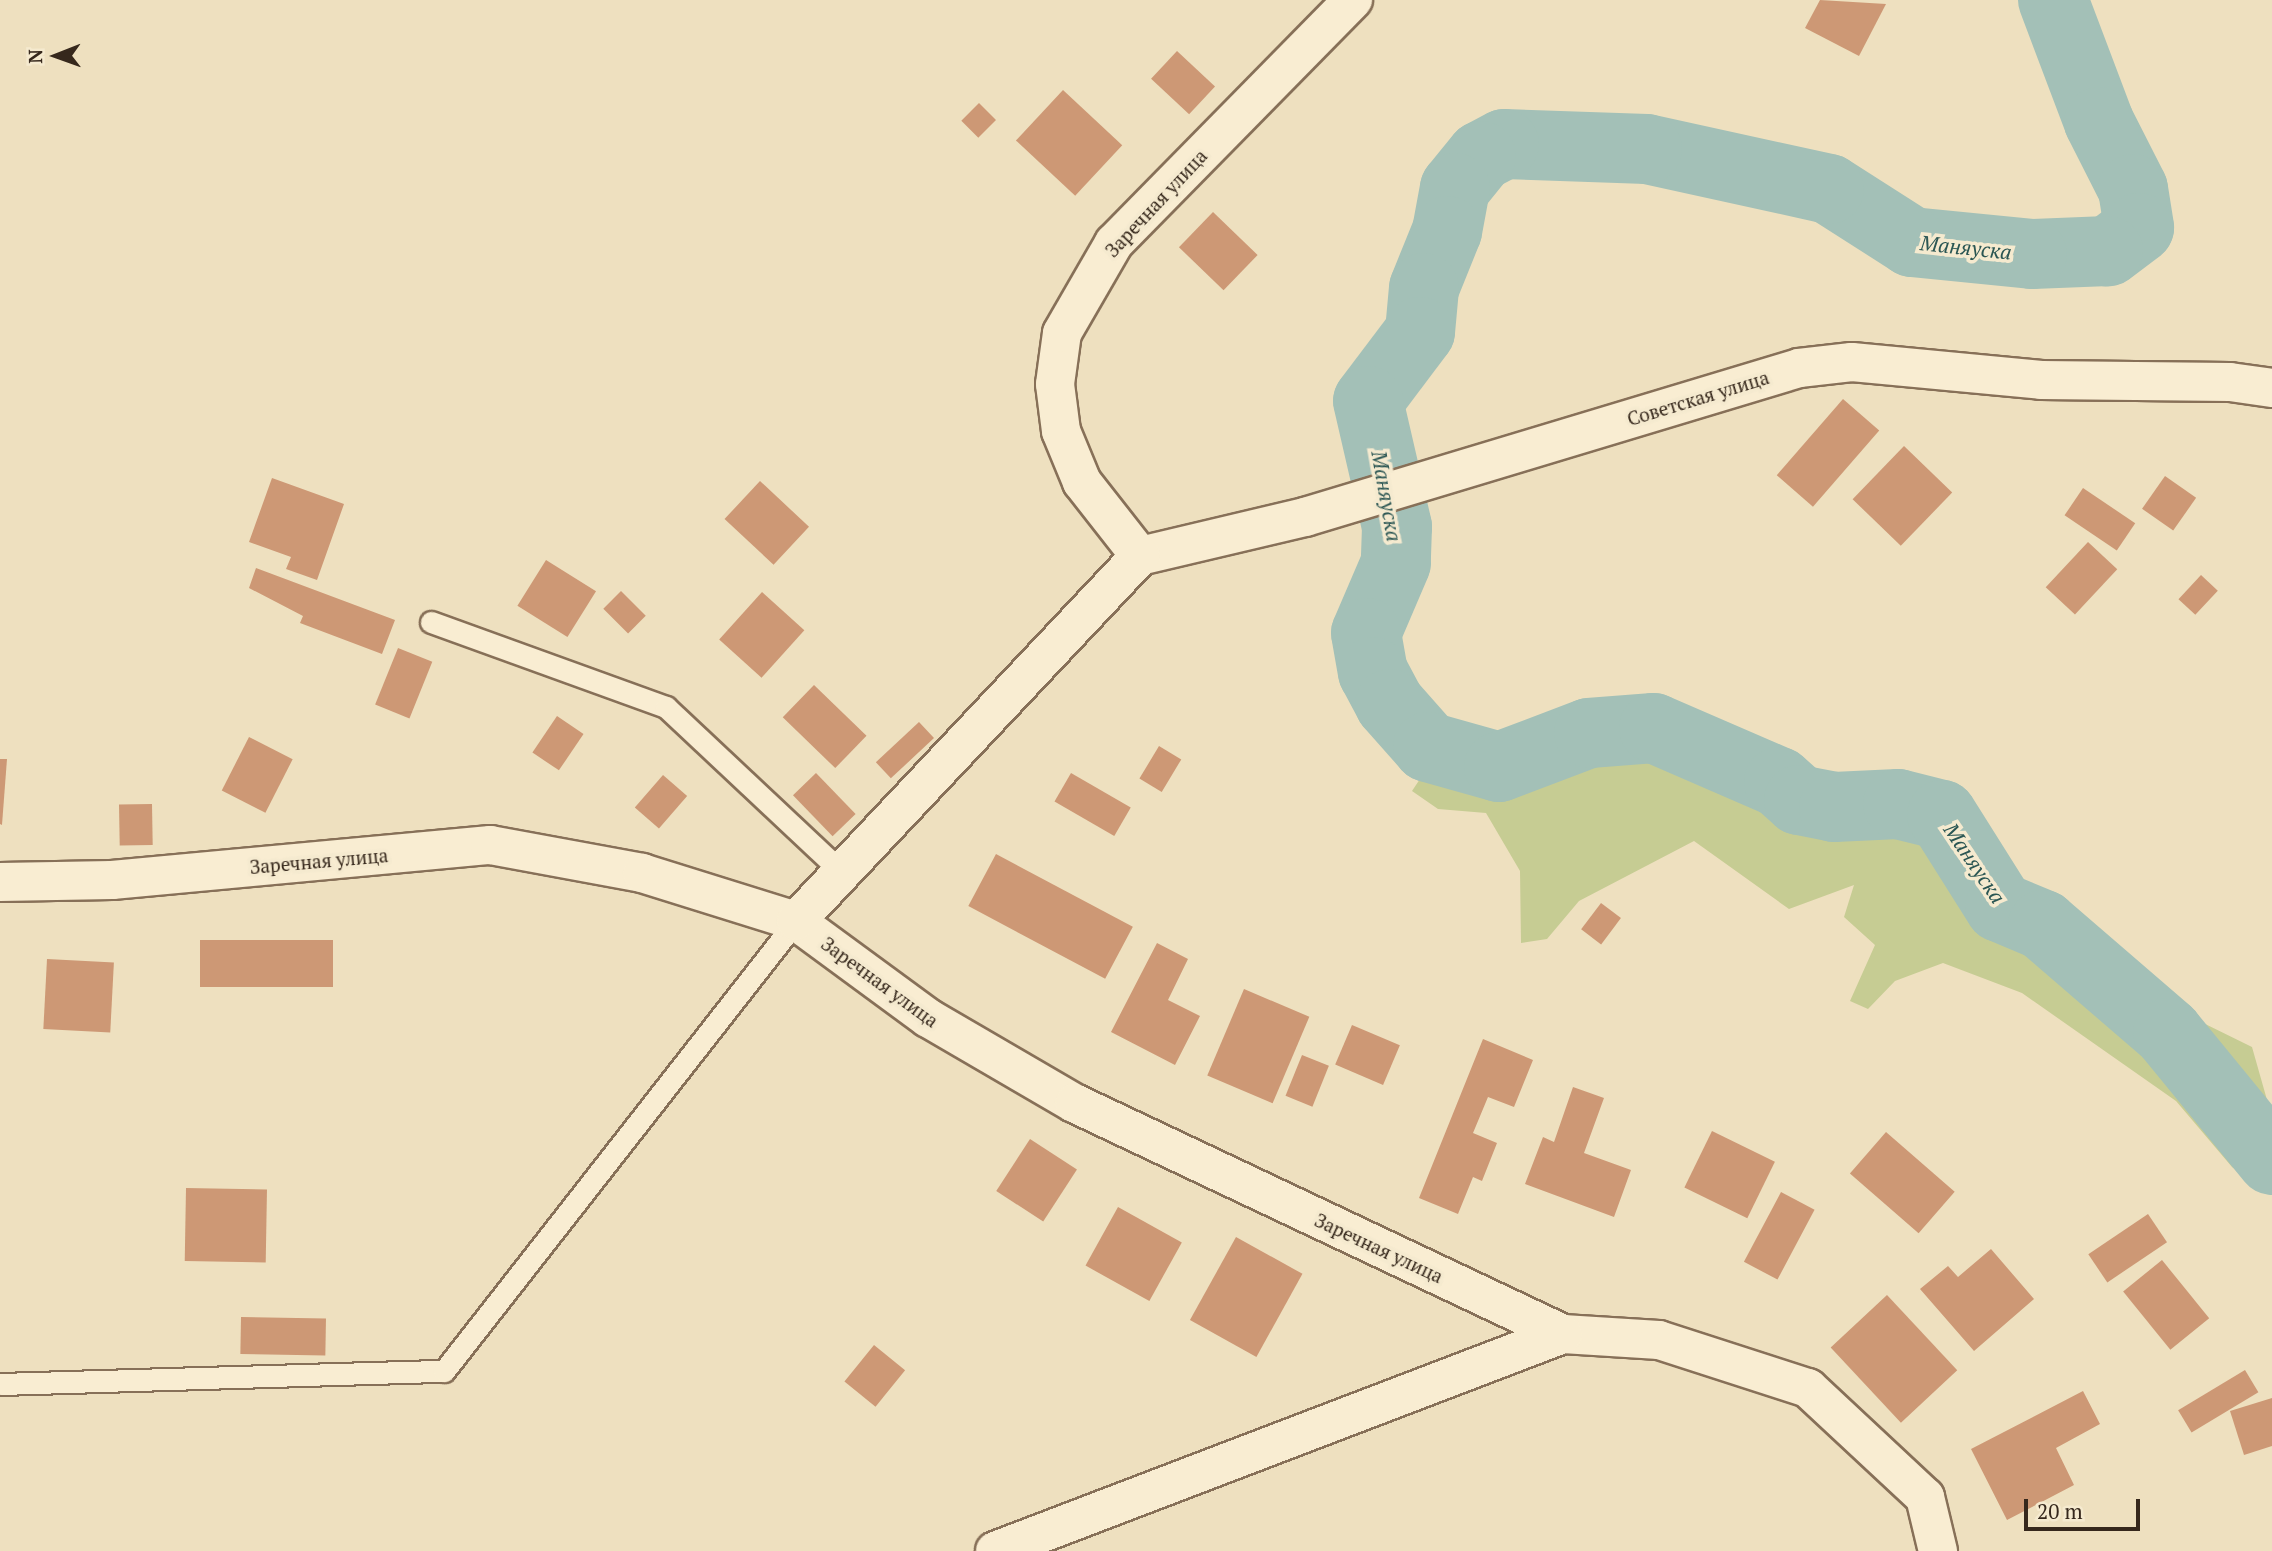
<!DOCTYPE html>
<meta charset="utf-8">
<style>
body{margin:0}
#map{position:relative;width:2272px;height:1551px;overflow:hidden;background:#eee0bf;font-family:"PT Serif",serif}
div>[style]{position:absolute}
.green>*{inset:0;background:#c6cc93}
.river>*{height:70px;margin:-35px;padding:0 35px;transform-origin:35px;border-radius:35px;background:#a3c0b7}
.building>*{inset:0;background:#cd9875;transform-origin:0 0}
.roads{filter:drop-shadow(2px 0 #877058) drop-shadow(-2px 0 #877058) drop-shadow(0 2px #877058) drop-shadow(0 -2px #877058)}
.service>*{height:21px;margin:-10.5px;padding:0 10.5px;transform-origin:10.5px;border-radius:10.5px;background:#f9edd2}
.minor>*{height:38px;margin:-19px;padding:0 19px;transform-origin:19px;border-radius:19px;background:#f9edd2}
span{translate:-50% -50%;white-space:nowrap;text-align:center;line-height:1.15;-webkit-text-stroke:7px #f5eacf;paint-order:stroke}
.street-label{font-size:19px;color:#36281c}
.water-label{font-size:21px;color:#2b5653;font-style:italic}
.north{position:absolute;left:21px;top:21px;width:70px;height:70px;-webkit-text-stroke:5px #f5eacf;paint-order:stroke;rotate:269deg;font-size:19px;font-weight:700;line-height:28px;text-align:center;color:#36281c}
.north::after{content:'';display:block;margin:auto;width:24px;height:32px;background:#36281c;clip-path:polygon(50% 0,100% 100%,50% 72%,0 100%)}
.scale{position:absolute;left:2024px;top:1499px;width:116px;height:32px;box-sizing:border-box;border:4px solid #36281c;border-top:0;padding-left:9px;font-size:21px;line-height:24px;white-space:nowrap;color:#36281c;-webkit-text-stroke:5px #f5eacf;paint-order:stroke}
</style>
<div id="map">
<div class="green">
<div style="clip-path:polygon(1613px 745px,1666px 747px,1917px 814px,2193px 1018px,2252px 1047px,2271px 1114px,2266px 1172px,2257px 1185px,2232px 1167px,2176px 1101px,2022px 993px,1943px 963px,1895px 981px,1868px 1009px,1850px 1001px,1875px 945px,1844px 917px,1854px 885px,1789px 909px,1694px 841px,1579px 901px,1547px 939px,1521px 943px,1520px 871px,1486px 813px,1438px 809px,1412px 791px,1432px 761px,1445px 753px,1514px 777px)"></div>
</div>
<div class="river">
<div style="left:2053px;top:0;width:130px;rotate:69.3deg"></div>
<div style="left:2099px;top:122px;width:75px;rotate:63.1deg"></div>
<div style="left:2133px;top:189px;width:39px;rotate:81deg"></div>
<div style="left:2139px;top:228px;width:39px;rotate:143deg"></div>
<div style="left:2108px;top:251px;width:76px;rotate:177.7deg"></div>
<div style="left:2032px;top:254px;width:121px;rotate:-174.3deg"></div>
<div style="left:1912px;top:242px;width:98px;rotate:-147.4deg"></div>
<div style="left:1829px;top:189px;width:186px;rotate:-167.6deg"></div>
<div style="left:1647px;top:149px;width:143px;rotate:-178deg"></div>
<div style="left:1504px;top:144px;width:26px;rotate:152deg"></div>
<div style="left:1481px;top:156px;width:41px;rotate:129.1deg"></div>
<div style="left:1455px;top:188px;width:44px;rotate:100.5deg"></div>
<div style="left:1447px;top:231px;width:61px;rotate:112deg"></div>
<div style="left:1424px;top:288px;width:44px;rotate:95.2deg"></div>
<div style="left:1420px;top:332px;width:86px;rotate:127deg"></div>
<div style="left:1368px;top:401px;width:129px;rotate:77deg"></div>
<div style="left:1397px;top:527px;width:36px;rotate:92deg"></div>
<div style="left:1396px;top:563px;width:76px;rotate:113.2deg"></div>
<div style="left:1366px;top:633px;width:40px;rotate:80deg"></div>
<div style="left:1373px;top:672px;width:36px;rotate:62deg"></div>
<div style="left:1390px;top:704px;width:57px;rotate:48.5deg"></div>
<div style="left:1428px;top:747px;width:74px;rotate:15.7deg"></div>
<div style="left:1499px;top:767px;width:96px;rotate:-20.7deg"></div>
<div style="left:1589px;top:733px;width:65px;rotate:-4.4deg"></div>
<div style="left:1654px;top:728px;width:136px;rotate:23.4deg"></div>
<div style="left:1779px;top:782px;width:27px;rotate:42deg"></div>
<div style="left:1799px;top:800px;width:36px;rotate:11deg"></div>
<div style="left:1834px;top:807px;width:64px;rotate:-2.7deg"></div>
<div style="left:1898px;top:804px;width:45px;rotate:14deg"></div>
<div style="left:1942px;top:815px;width:109px;rotate:57.8deg"></div>
<div style="left:2000px;top:907px;width:47px;rotate:22.7deg"></div>
<div style="left:2043px;top:925px;width:165px;rotate:40.8deg"></div>
<div style="left:2168px;top:1033px;width:164px;rotate:50.7deg"></div>
</div>
<div class="building">
<div style="clip-path:polygon(1820px 0,1886px 4px,1859px 56px,1805px 28px)"></div>
<div style="left:1177px;top:51px;width:52px;height:38px;rotate:43deg"></div>
<div style="left:1063px;top:90px;width:81px;height:69px;rotate:43deg"></div>
<div style="left:979px;top:103px;width:24px;height:25px;rotate:45deg"></div>
<div style="left:1213px;top:212px;width:62px;height:49px;rotate:44deg"></div>
<div style="left:1843px;top:399px;width:48px;height:101px;rotate:41deg"></div>
<div style="left:1904px;top:446px;width:67px;height:74px;rotate:44deg"></div>
<div style="left:2165px;top:476px;width:38px;height:40px;rotate:35deg"></div>
<div style="clip-path:polygon(272px 478px,344px 504px,317px 580px,286px 569px,291px 557px,249px 542px)"></div>
<div style="left:760px;top:481px;width:67px;height:52px;rotate:43deg"></div>
<div style="left:2083px;top:488px;width:63px;height:33px;rotate:34deg"></div>
<div style="left:2088px;top:542px;width:40px;height:62px;rotate:43deg"></div>
<div style="left:546px;top:560px;width:59px;height:54px;rotate:32deg"></div>
<div style="clip-path:polygon(256px 568px,395px 620px,382px 654px,300px 623px,303px 616px,249px 588px)"></div>
<div style="left:2201px;top:575px;width:23px;height:33px;rotate:43deg"></div>
<div style="left:621px;top:591px;width:35px;height:25px;rotate:45deg"></div>
<div style="left:762px;top:592px;width:57px;height:64px;rotate:42deg"></div>
<div style="left:398px;top:648px;width:37px;height:61px;rotate:22deg"></div>
<div style="left:814px;top:685px;width:73px;height:45px;rotate:44deg"></div>
<div style="left:557px;top:716px;width:32px;height:44px;rotate:34deg"></div>
<div style="left:919px;top:722px;width:22px;height:59px;rotate:47deg"></div>
<div style="left:249px;top:737px;width:49px;height:60px;rotate:27deg"></div>
<div style="left:1159px;top:746px;width:26px;height:38px;rotate:31deg"></div>
<div style="clip-path:polygon(0 759px,7px 759px,2px 825px,0 824px)"></div>
<div style="left:816px;top:773px;width:57px;height:32px;rotate:46deg"></div>
<div style="left:1071px;top:773px;width:69px;height:33px;rotate:30deg"></div>
<div style="left:663px;top:775px;width:32px;height:43px;rotate:41deg"></div>
<div style="left:152px;top:804px;width:41px;height:33px;rotate:89deg"></div>
<div style="left:996px;top:854px;width:155px;height:59px;rotate:28deg"></div>
<div style="left:1601px;top:903px;width:25px;height:33px;rotate:37deg"></div>
<div style="left:200px;top:940px;width:133px;height:47px"></div>
<div style="clip-path:polygon(1157px 943px,1188px 959px,1168px 1000px,1200px 1016px,1175px 1065px,1111px 1032px)"></div>
<div style="left:47px;top:959px;width:67px;height:70px;rotate:3deg"></div>
<div style="left:1244px;top:989px;width:71px;height:94px;rotate:23deg"></div>
<div style="left:1352px;top:1025px;width:52px;height:43px;rotate:23deg"></div>
<div style="clip-path:polygon(1483px 1039px,1533px 1060px,1514px 1107px,1488px 1097px,1473px 1133px,1497px 1143px,1482px 1181px,1473px 1177px,1458px 1214px,1419px 1198px)"></div>
<div style="left:1302px;top:1055px;width:29px;height:44px;rotate:22deg"></div>
<div style="clip-path:polygon(1573px 1087px,1604px 1098px,1584px 1153px,1631px 1170px,1614px 1217px,1525px 1184px,1543px 1137px,1554px 1142px)"></div>
<div style="left:1712px;top:1131px;width:70px;height:63px;rotate:26deg"></div>
<div style="left:1886px;top:1132px;width:91px;height:55px;rotate:41deg"></div>
<div style="left:1030px;top:1139px;width:56px;height:62px;rotate:33deg"></div>
<div style="left:186px;top:1188px;width:81px;height:73px;rotate:1deg"></div>
<div style="left:1781px;top:1192px;width:38px;height:79px;rotate:28deg"></div>
<div style="left:1118px;top:1207px;width:73px;height:67px;rotate:29deg"></div>
<div style="left:2148px;top:1214px;width:34px;height:72px;rotate:56deg"></div>
<div style="left:1236px;top:1237px;width:76px;height:95px;rotate:29deg"></div>
<div style="clip-path:polygon(1991px 1249px,2034px 1299px,1974px 1351px,1920px 1289px,1948px 1266px,1958px 1277px)"></div>
<div style="left:2162px;top:1260px;width:75px;height:50px;rotate:51deg"></div>
<div style="left:1887px;top:1295px;width:103px;height:77px;rotate:47deg"></div>
<div style="left:241px;top:1317px;width:85px;height:37px;rotate:1deg"></div>
<div style="left:874px;top:1345px;width:40px;height:47px;rotate:39deg"></div>
<div style="left:2245px;top:1370px;width:26px;height:78px;rotate:59deg"></div>
<div style="clip-path:polygon(2083px 1391px,2100px 1424px,2056px 1448px,2074px 1485px,2007px 1520px,1971px 1449px)"></div>
<div style="clip-path:polygon(2272px 1398px,2272px 1446px,2244px 1455px,2230px 1411px)"></div>
</div>
<div class="roads">
<div class="service">
<div style="left:431px;top:622px;width:250px;rotate:19.9deg"></div>
<div style="left:666px;top:707px;width:245px;rotate:43.2deg"></div>
<div style="left:0;top:1384px;width:444px;rotate:-1.7deg"></div>
<div style="left:444px;top:1371px;width:571px;rotate:-51.97deg"></div>
</div>
<div class="minor">
<div style="left:1140px;top:556px;width:170px;rotate:-13.3deg"></div>
<div style="left:1305px;top:517px;width:516px;rotate:-16.78deg"></div>
<div style="left:1799px;top:368px;width:53px;rotate:-6.5deg"></div>
<div style="left:1852px;top:362px;width:190px;rotate:5.4deg"></div>
<div style="left:2041px;top:380px;width:189px;rotate:0.6deg"></div>
<div style="left:2230px;top:382px;width:42px;rotate:8.1deg"></div>
<div style="left:0;top:882px;width:112px;rotate:-1deg"></div>
<div style="left:112px;top:880px;width:380px;rotate:-5.3deg"></div>
<div style="left:490px;top:845px;width:155px;rotate:10.4deg"></div>
<div style="left:642px;top:873px;width:161px;rotate:17.3deg"></div>
<div style="left:796px;top:921px;width:164px;rotate:36.3deg"></div>
<div style="left:928px;top:1018px;width:169px;rotate:30.2deg"></div>
<div style="left:1074px;top:1103px;width:541px;rotate:25.29deg"></div>
<div style="left:1563px;top:1334px;width:96px;rotate:3.6deg"></div>
<div style="left:1659px;top:1340px;width:157px;rotate:17.9deg"></div>
<div style="left:1808px;top:1388px;width:160px;rotate:43deg"></div>
<div style="left:1925px;top:1497px;width:56px;rotate:76.5deg"></div>
<div style="left:796px;top:921px;width:502px;rotate:-46.7deg"></div>
<div style="left:1140px;top:556px;width:94px;rotate:-128.1deg"></div>
<div style="left:1082px;top:482px;width:55px;rotate:-112.4deg"></div>
<div style="left:1061px;top:431px;width:47px;rotate:-97.3deg"></div>
<div style="left:1055px;top:384px;width:51px;rotate:-82.2deg"></div>
<div style="left:1062px;top:333px;width:104px;rotate:-60deg"></div>
<div style="left:1114px;top:243px;width:341px;rotate:-45.5deg"></div>
<div style="left:995px;top:1551px;width:608px;rotate:-20.91deg"></div>
</div>
</div>
<div class="street-label">
<span style="left:1156px;top:203px;rotate:-47deg">Заречная улица</span>
<span style="left:1698px;top:398px;rotate:-17deg">Советская улица</span>
<span style="left:319px;top:861px;rotate:-5deg">Заречная улица</span>
<span style="left:880px;top:982px;rotate:36deg">Заречная улица</span>
<span style="left:1379px;top:1248px;rotate:25deg">Заречная улица</span>
</div>
<div class="water-label">
<span style="left:1966px;top:247px;rotate:6deg">Маняуска</span>
<span style="left:1387px;top:496px;rotate:80deg">Маняуска</span>
<span style="left:1975px;top:863px;rotate:56deg">Маняуска</span>
</div>
<div class="north">N</div>
<div class="scale">20 m</div>
</div>
